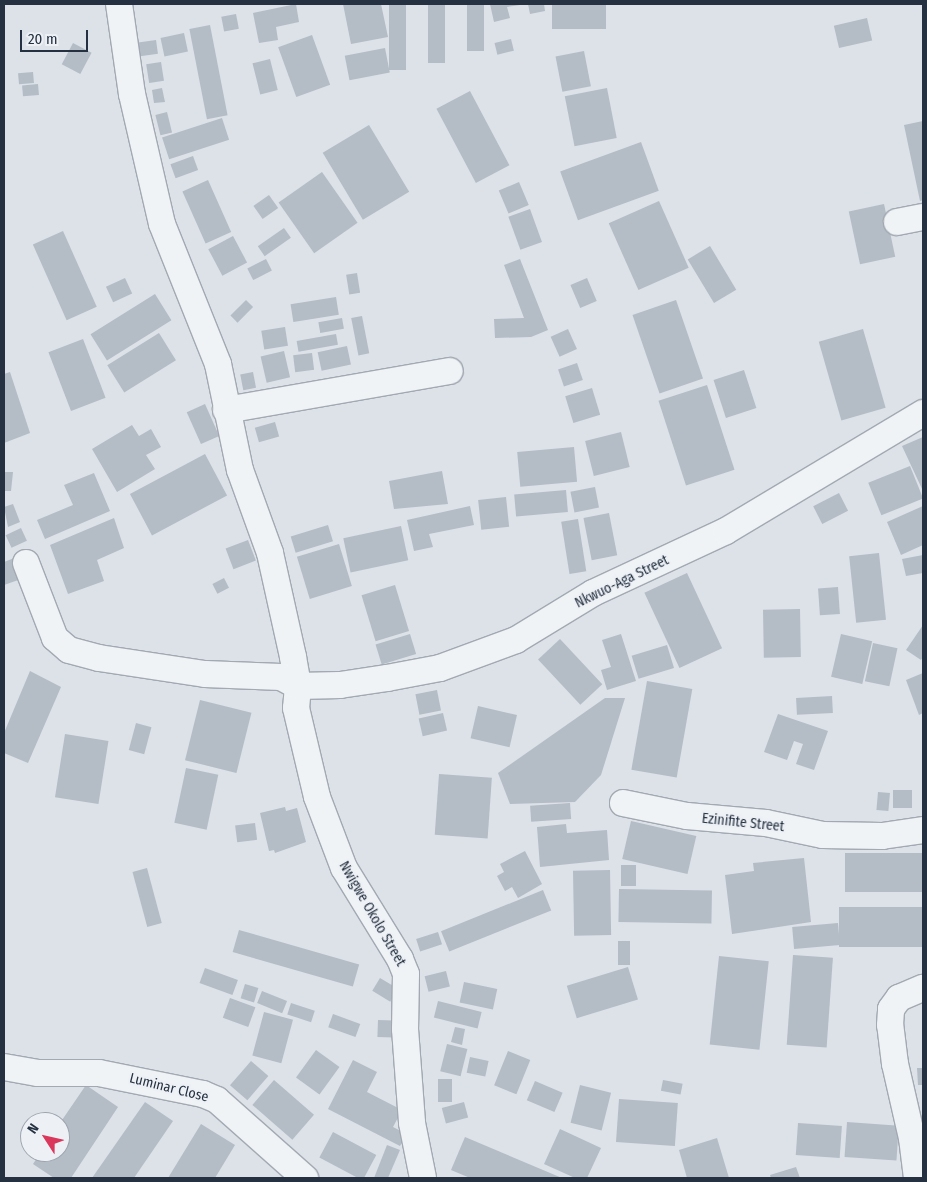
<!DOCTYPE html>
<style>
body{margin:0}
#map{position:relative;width:927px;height:1182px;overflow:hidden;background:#dde2e8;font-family:"Fira Sans Condensed",sans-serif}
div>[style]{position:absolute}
.building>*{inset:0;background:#b4bcc6;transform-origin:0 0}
.roads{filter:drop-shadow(1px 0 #a2a9b2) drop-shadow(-1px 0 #a2a9b2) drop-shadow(0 1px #a2a9b2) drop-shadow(0 -1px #a2a9b2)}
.street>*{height:26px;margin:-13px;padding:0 13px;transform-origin:13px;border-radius:13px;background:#f0f3f6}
span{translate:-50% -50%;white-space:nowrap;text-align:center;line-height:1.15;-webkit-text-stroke:4.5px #edf1f6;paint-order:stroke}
.street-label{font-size:14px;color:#253140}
.frame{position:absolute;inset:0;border:5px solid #253140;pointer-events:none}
.north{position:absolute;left:20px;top:1112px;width:50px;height:50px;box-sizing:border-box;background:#edf1f6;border:1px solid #9da4ad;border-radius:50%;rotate:305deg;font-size:14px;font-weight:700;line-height:20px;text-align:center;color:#253140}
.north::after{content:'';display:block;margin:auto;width:18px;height:22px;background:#d9375c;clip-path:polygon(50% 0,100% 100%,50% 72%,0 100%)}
.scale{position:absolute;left:20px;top:30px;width:68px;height:22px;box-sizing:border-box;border:2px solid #253140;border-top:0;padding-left:6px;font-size:15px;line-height:18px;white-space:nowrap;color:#253140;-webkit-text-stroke:4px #edf1f6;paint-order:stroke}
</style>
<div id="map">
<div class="building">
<div style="clip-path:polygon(296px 4px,299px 22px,276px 27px,278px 40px,259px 43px,253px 13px)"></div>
<div style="clip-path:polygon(343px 4px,381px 4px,388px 37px,351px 44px)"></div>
<div style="left:389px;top:4px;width:17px;height:66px"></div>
<div style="left:428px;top:4px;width:17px;height:59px"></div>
<div style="left:467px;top:4px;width:17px;height:47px"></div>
<div style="clip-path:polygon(490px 4px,520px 4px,520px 5px,507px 7px,510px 18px,494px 22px)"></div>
<div style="clip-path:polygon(528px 4px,544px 4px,545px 11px,530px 14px)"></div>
<div style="left:552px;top:4px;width:54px;height:25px"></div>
<div style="left:236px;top:14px;width:15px;height:15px;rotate:79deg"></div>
<div style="left:867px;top:18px;width:23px;height:34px;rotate:77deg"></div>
<div style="left:210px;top:25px;width:92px;height:21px;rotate:79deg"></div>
<div style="left:184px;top:33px;width:19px;height:24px;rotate:78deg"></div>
<div style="left:312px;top:35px;width:53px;height:36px;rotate:70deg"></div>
<div style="left:511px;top:39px;width:12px;height:17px;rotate:76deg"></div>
<div style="left:156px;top:40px;width:14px;height:18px;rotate:82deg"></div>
<div style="left:73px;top:43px;width:21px;height:24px;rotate:28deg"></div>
<div style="left:385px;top:48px;width:25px;height:41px;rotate:79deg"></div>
<div style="left:584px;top:51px;width:36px;height:29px;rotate:79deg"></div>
<div style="left:270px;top:59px;width:32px;height:18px;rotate:76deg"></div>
<div style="left:161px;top:62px;width:19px;height:15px;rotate:81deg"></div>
<div style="left:33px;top:72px;width:11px;height:15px;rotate:85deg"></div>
<div style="left:38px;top:84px;width:11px;height:16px;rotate:85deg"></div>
<div style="clip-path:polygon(162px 88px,165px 102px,154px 103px,152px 90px)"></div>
<div style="left:607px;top:88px;width:51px;height:43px;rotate:79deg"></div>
<div style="left:470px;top:91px;width:84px;height:38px;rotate:62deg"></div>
<div style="left:167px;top:112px;width:21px;height:12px;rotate:76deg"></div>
<div style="left:222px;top:118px;width:23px;height:63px;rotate:72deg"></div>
<div style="clip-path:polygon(923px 121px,923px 200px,920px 201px,904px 125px)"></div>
<div style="left:369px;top:125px;width:78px;height:54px;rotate:59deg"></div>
<div style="left:641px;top:142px;width:52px;height:86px;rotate:70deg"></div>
<div style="left:193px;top:156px;width:15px;height:24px;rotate:70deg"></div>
<div style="left:322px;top:172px;width:62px;height:53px;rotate:55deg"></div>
<div style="left:208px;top:180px;width:57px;height:28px;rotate:66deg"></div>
<div style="left:519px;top:182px;width:25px;height:22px;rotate:67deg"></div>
<div style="left:269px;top:195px;width:16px;height:19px;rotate:55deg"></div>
<div style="left:659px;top:201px;width:73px;height:55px;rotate:66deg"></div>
<div style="left:884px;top:204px;width:54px;height:36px;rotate:78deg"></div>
<div style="left:530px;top:209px;width:35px;height:23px;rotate:70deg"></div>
<div style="left:284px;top:228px;width:12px;height:32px;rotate:55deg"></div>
<div style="left:63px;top:231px;width:83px;height:33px;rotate:66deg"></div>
<div style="left:233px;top:236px;width:30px;height:28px;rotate:62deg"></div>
<div style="left:710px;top:246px;width:51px;height:26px;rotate:59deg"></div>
<div style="left:266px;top:259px;width:13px;height:21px;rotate:63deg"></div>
<div style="clip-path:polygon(520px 259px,548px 330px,531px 337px,495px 338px,494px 319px,524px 318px,504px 265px)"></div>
<div style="left:357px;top:273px;width:20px;height:11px;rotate:81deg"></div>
<div style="left:125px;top:278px;width:17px;height:21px;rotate:65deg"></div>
<div style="left:587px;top:278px;width:25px;height:18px;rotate:67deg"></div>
<div style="left:155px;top:294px;width:31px;height:76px;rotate:58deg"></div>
<div style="left:336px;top:297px;width:18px;height:46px;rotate:81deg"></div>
<div style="left:246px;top:300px;width:10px;height:22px;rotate:45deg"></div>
<div style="left:676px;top:300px;width:83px;height:46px;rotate:71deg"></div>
<div style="left:362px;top:316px;width:38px;height:11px;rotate:79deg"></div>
<div style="left:342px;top:318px;width:11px;height:24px;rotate:80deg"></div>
<div style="left:285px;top:327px;width:19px;height:24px;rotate:81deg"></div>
<div style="left:568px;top:329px;width:22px;height:19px;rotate:66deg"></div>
<div style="left:863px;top:329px;width:82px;height:46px;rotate:74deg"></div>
<div style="left:159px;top:333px;width:32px;height:61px;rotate:58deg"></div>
<div style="left:336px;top:334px;width:11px;height:40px;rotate:80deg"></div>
<div style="left:83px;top:339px;width:63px;height:37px;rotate:69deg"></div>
<div style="left:347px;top:346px;width:19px;height:30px;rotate:78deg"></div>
<div style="left:284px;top:351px;width:27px;height:24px;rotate:77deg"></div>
<div style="left:312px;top:353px;width:17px;height:19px;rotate:83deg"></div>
<div style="left:577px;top:363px;width:18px;height:20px;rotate:71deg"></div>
<div style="left:744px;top:370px;width:40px;height:32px;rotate:72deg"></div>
<div style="clip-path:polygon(10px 372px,30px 433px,4px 443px,4px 374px)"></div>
<div style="left:253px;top:372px;width:16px;height:13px;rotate:79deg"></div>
<div style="left:707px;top:385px;width:89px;height:51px;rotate:72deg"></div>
<div style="left:592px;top:388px;width:28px;height:28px;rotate:73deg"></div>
<div style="left:205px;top:404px;width:35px;height:20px;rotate:66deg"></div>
<div style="left:275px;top:422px;width:15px;height:21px;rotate:74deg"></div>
<div style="clip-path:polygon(132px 425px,139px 436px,151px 429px,161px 447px,146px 455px,155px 469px,117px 492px,92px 449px)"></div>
<div style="left:621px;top:432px;width:36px;height:37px;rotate:76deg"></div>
<div style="clip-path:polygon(923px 437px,923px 491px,902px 446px)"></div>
<div style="left:574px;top:447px;width:35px;height:57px;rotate:85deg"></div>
<div style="left:205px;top:454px;width:47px;height:85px;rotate:62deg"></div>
<div style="left:910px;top:466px;width:35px;height:45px;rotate:68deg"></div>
<div style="clip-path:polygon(442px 471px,448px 504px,394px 509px,389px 481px)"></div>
<div style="clip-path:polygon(4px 472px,13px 472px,11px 491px,4px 491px)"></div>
<div style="clip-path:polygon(94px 473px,110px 511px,45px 539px,37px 520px,73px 505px,64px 485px)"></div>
<div style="left:595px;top:487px;width:21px;height:25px;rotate:79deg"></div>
<div style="left:566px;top:490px;width:22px;height:52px;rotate:85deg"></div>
<div style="left:839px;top:493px;width:20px;height:29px;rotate:63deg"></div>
<div style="left:506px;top:497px;width:30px;height:28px;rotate:84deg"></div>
<div style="clip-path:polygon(13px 504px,20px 522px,8px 527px,4px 507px)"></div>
<div style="clip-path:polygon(470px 506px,474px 525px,429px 534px,433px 547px,414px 551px,407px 520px)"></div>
<div style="clip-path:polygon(923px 506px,923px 545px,901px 555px,887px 522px)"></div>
<div style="left:609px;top:513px;width:43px;height:26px;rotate:79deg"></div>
<div style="clip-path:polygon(114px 518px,124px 548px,97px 560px,104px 581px,68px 594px,50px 545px)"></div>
<div style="left:578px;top:519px;width:53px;height:17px;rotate:81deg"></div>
<div style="left:328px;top:525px;width:17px;height:39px;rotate:73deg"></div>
<div style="left:401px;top:526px;width:35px;height:59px;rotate:78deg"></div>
<div style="left:21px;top:528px;width:14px;height:17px;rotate:65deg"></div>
<div style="left:248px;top:540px;width:22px;height:24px;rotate:69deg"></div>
<div style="left:339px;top:544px;width:44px;height:44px;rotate:73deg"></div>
<div style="left:879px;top:553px;width:67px;height:30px;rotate:84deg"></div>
<div style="clip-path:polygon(923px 555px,923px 573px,906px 576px,902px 559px)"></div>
<div style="clip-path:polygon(17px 557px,24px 578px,4px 585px,4px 562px)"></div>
<div style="left:687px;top:573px;width:83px;height:47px;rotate:65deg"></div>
<div style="left:224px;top:578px;width:11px;height:13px;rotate:63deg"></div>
<div style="left:395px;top:585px;width:48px;height:35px;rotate:73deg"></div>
<div style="left:838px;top:587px;width:27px;height:20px;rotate:86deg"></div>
<div style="left:800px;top:609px;width:48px;height:37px;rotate:89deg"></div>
<div style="clip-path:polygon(923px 625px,923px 657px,921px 660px,906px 650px)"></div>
<div style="left:410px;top:634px;width:21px;height:36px;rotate:73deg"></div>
<div style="clip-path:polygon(621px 634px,636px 681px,607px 690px,601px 670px,611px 667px,602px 640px)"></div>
<div style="left:841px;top:634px;width:32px;height:44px;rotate:13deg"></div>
<div style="left:560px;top:639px;width:62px;height:30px;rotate:47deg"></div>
<div style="left:873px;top:643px;width:25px;height:39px;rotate:12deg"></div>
<div style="left:667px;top:645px;width:24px;height:37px;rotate:73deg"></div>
<div style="clip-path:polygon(30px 671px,61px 687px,28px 763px,4px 753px,4px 733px)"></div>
<div style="clip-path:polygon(923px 673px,923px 713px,919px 715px,906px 680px)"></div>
<div style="left:647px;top:681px;width:46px;height:90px;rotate:10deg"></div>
<div style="left:437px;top:690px;width:21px;height:22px;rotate:79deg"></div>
<div style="left:832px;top:696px;width:17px;height:36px;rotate:87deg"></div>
<div style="clip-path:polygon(605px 698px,625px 698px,601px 775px,575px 802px,510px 804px,498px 773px)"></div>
<div style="left:200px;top:700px;width:53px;height:62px;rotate:14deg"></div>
<div style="left:478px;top:706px;width:40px;height:33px;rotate:13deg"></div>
<div style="left:443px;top:713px;width:18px;height:25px;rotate:77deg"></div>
<div style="clip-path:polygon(778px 714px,828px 731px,814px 770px,796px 764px,803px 744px,794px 741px,787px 760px,764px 752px)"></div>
<div style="left:136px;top:723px;width:16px;height:28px;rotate:15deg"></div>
<div style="left:65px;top:734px;width:44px;height:64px;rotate:9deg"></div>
<div style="left:186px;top:768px;width:33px;height:56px;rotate:12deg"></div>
<div style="left:439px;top:774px;width:53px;height:61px;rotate:4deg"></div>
<div style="left:893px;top:790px;width:19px;height:18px"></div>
<div style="left:878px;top:792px;width:12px;height:18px;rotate:5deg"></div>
<div style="left:570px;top:803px;width:16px;height:40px;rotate:86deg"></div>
<div style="clip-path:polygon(285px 807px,286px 811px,297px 808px,306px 842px,275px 853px,274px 850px,269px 851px,260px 813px)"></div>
<div style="left:631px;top:821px;width:67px;height:39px;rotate:13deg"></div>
<div style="left:255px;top:823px;width:17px;height:20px;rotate:83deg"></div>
<div style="clip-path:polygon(566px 824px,567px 833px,607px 830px,609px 860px,540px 867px,537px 827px)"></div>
<div style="clip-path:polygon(525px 851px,542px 884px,518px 898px,512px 887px,505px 891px,497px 876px,504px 872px,500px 864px)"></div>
<div style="left:923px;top:853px;width:39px;height:78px;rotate:90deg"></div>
<div style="clip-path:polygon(804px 858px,811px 922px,732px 934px,725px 875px,754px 871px,753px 863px)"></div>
<div style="left:621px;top:865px;width:15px;height:21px"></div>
<div style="left:147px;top:868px;width:57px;height:15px;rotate:75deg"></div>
<div style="left:610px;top:870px;width:65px;height:37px;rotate:89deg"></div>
<div style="left:619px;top:889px;width:93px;height:33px;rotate:1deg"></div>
<div style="left:543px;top:890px;width:22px;height:110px;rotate:68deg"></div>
<div style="left:923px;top:907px;width:40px;height:84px;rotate:90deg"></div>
<div style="left:838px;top:923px;width:22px;height:46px;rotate:85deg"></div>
<div style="left:239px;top:930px;width:125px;height:23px;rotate:16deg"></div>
<div style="left:438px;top:932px;width:13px;height:23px;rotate:72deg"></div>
<div style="left:618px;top:941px;width:12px;height:24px"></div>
<div style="left:793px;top:955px;width:40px;height:90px;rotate:4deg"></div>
<div style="left:719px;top:956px;width:50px;height:89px;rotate:6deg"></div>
<div style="left:628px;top:967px;width:34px;height:64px;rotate:73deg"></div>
<div style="left:205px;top:968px;width:35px;height:16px;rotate:20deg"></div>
<div style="left:446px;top:971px;width:16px;height:22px;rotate:76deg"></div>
<div style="left:380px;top:978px;width:21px;height:15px;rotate:31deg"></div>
<div style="left:464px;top:982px;width:34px;height:21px;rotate:12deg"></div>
<div style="left:245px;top:984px;width:14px;height:15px;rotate:17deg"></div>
<div style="left:262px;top:991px;width:27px;height:13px;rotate:22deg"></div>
<div style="left:230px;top:998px;width:27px;height:21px;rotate:20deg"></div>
<div style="left:438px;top:1001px;width:45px;height:17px;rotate:14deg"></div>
<div style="left:291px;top:1003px;width:25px;height:12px;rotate:18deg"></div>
<div style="left:264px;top:1012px;width:30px;height:45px;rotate:15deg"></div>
<div style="left:333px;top:1014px;width:29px;height:14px;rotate:20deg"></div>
<div style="left:378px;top:1020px;width:24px;height:17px;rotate:2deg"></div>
<div style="clip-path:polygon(455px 1027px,465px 1029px,462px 1045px,451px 1042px)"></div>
<div style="left:447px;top:1044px;width:21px;height:28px;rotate:14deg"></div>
<div style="left:316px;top:1050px;width:29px;height:34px;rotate:36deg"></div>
<div style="left:508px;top:1051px;width:24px;height:37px;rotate:22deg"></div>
<div style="left:470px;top:1057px;width:19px;height:16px;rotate:12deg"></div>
<div style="clip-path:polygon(353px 1060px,377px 1072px,367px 1092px,402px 1110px,393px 1127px,407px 1134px,400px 1146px,328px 1109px)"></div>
<div style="left:251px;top:1061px;width:23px;height:32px;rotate:41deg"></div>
<div style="clip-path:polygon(917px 1068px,923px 1068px,923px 1085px,918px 1085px)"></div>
<div style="left:438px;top:1079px;width:14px;height:23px"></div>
<div style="left:274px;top:1080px;width:53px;height:33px;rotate:41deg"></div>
<div style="left:663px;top:1080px;width:20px;height:11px;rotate:11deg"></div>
<div style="left:535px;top:1081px;width:30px;height:21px;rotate:23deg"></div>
<div style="clip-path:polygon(86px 1085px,118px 1107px,71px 1178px,54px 1178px,33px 1164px,41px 1152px,60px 1152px,60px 1123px)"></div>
<div style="left:580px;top:1085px;width:32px;height:39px;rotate:14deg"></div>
<div style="left:619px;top:1099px;width:59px;height:43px;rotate:4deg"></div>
<div style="clip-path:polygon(145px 1102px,173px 1121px,134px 1178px,92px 1178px)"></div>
<div style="left:464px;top:1102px;width:16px;height:23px;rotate:75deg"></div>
<div style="left:847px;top:1122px;width:52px;height:35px;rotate:4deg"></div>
<div style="left:798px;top:1123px;width:44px;height:32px;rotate:4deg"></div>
<div style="clip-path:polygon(201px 1124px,235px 1145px,215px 1178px,168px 1178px)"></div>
<div style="clip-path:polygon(560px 1129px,601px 1148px,587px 1178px,575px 1178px,544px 1164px)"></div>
<div style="left:333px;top:1132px;width:49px;height:29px;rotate:28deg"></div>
<div style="clip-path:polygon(465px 1137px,562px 1178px,470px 1178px,451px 1170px)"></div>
<div style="clip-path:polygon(717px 1138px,729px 1178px,687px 1178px,679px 1150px)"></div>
<div style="clip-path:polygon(387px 1145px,400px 1150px,388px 1178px,374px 1178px)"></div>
<div style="clip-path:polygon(796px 1167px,800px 1178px,771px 1178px,770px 1175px)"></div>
</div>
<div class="roads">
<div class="street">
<div style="left:119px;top:4px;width:91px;rotate:81.8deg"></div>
<div style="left:132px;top:94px;width:133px;rotate:77deg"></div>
<div style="left:162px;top:224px;width:151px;rotate:68.2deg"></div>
<div style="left:218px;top:364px;width:108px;rotate:78.3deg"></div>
<div style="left:240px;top:470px;width:88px;rotate:70.1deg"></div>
<div style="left:270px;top:553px;width:107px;rotate:77.5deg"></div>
<div style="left:293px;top:657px;width:29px;rotate:80deg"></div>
<div style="left:298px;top:686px;width:22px;rotate:95deg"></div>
<div style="left:296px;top:708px;width:91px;rotate:76.7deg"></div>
<div style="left:317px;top:797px;width:76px;rotate:69.2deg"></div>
<div style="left:344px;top:868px;width:107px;rotate:58.4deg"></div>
<div style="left:400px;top:959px;width:16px;rotate:68deg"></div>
<div style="left:406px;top:974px;width:55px;rotate:91deg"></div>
<div style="left:405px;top:1029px;width:94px;rotate:85.7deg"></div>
<div style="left:412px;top:1123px;width:56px;rotate:78.7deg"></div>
<div style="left:897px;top:222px;width:26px;rotate:-11deg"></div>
<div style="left:226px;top:410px;width:227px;rotate:-9.9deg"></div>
<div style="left:26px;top:563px;width:80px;rotate:68.9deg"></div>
<div style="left:55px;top:638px;width:18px;rotate:41deg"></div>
<div style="left:69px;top:650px;width:31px;rotate:15deg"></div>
<div style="left:99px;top:658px;width:107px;rotate:8.6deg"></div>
<div style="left:205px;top:674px;width:76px;rotate:2.3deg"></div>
<div style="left:281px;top:677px;width:19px;rotate:28deg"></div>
<div style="left:298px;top:686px;width:42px;rotate:-1.4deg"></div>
<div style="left:340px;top:685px;width:48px;rotate:-8.5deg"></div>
<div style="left:387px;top:678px;width:54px;rotate:-10.7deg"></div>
<div style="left:440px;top:668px;width:81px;rotate:-20.2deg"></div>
<div style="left:516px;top:640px;width:90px;rotate:-31.4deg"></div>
<div style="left:593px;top:593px;width:147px;rotate:-25deg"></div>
<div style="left:726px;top:531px;width:230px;rotate:-30.9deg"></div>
<div style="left:623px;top:803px;width:65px;rotate:11.5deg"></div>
<div style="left:687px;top:816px;width:79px;rotate:5.1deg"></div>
<div style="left:766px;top:823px;width:58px;rotate:11.9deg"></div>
<div style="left:823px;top:835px;width:59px;rotate:1deg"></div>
<div style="left:882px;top:836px;width:41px;rotate:-8.3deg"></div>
<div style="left:4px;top:1067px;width:35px;rotate:10deg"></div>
<div style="left:38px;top:1073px;width:61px"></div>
<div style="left:99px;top:1073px;width:106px;rotate:11.4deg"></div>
<div style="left:203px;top:1094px;width:15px;rotate:23deg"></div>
<div style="left:217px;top:1100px;width:118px;rotate:41.6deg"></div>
<div style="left:917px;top:1178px;width:40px;rotate:-97.1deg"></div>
<div style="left:912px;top:1138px;width:76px;rotate:-102.9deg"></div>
<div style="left:895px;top:1064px;width:39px;rotate:-97deg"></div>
<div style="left:890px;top:1025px;width:16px;rotate:-86deg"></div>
<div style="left:891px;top:1009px;width:14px;rotate:-54deg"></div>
<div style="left:899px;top:998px;width:26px;rotate:-23deg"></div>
</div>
</div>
<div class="street-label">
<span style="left:622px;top:582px;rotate:-26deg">Nkwuo-Aga Street</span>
<span style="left:743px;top:823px;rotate:6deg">Ezinifite Street</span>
<span style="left:372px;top:914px;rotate:60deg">Nwigwe Okolo Street</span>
<span style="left:169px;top:1088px;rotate:14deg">Luminar Close</span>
</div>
<div class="frame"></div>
<div class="north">N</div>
<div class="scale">20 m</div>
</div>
